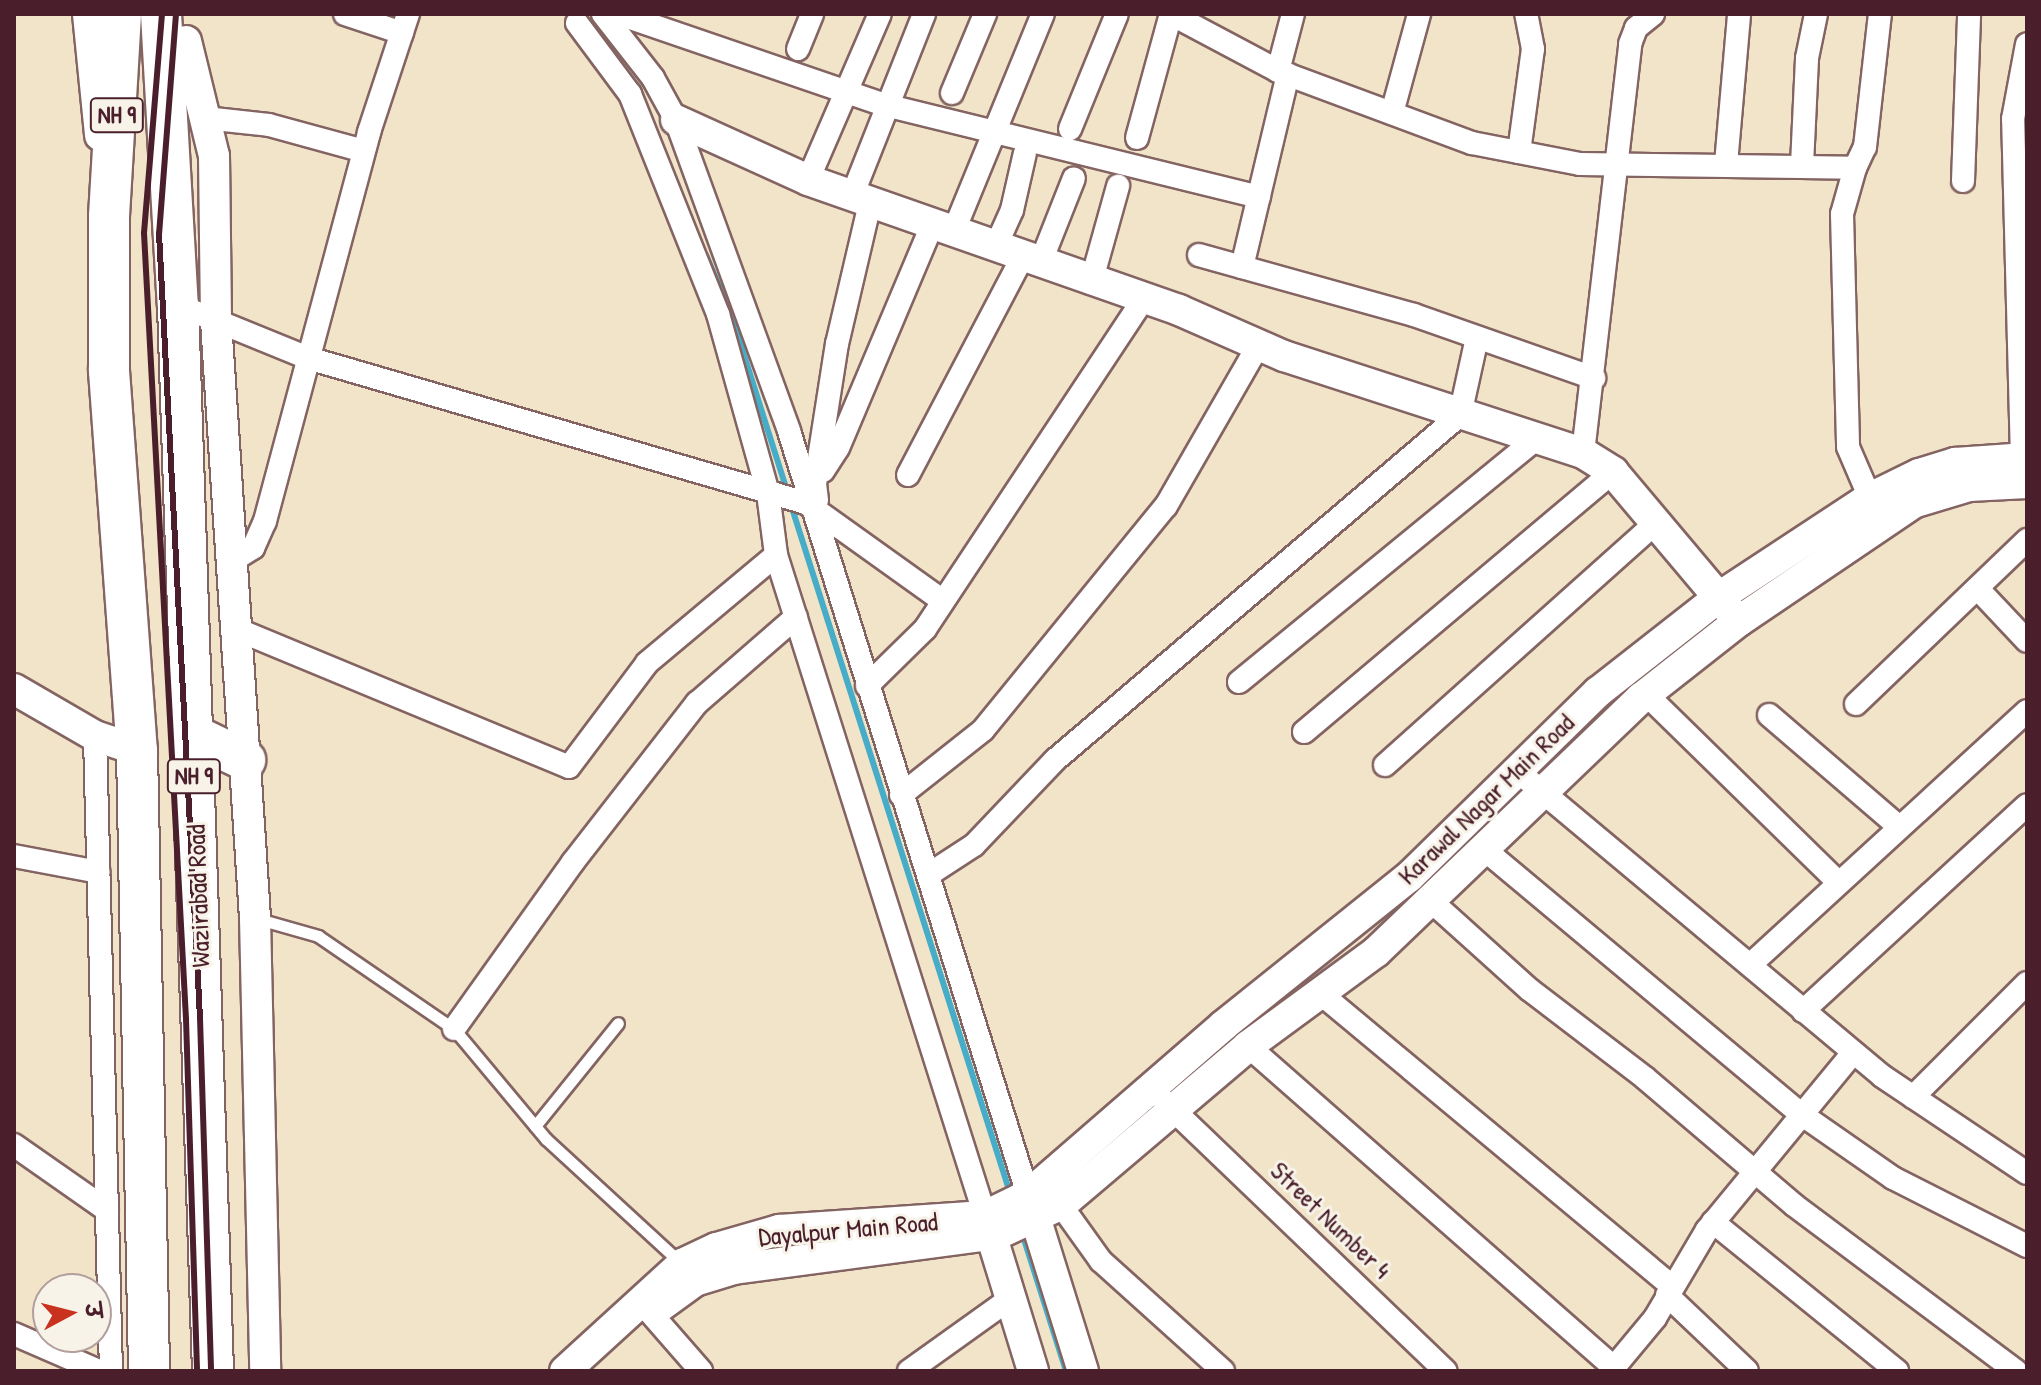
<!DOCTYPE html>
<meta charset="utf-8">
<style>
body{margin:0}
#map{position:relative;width:2041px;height:1385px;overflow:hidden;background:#f1e4c9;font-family:"Patrick Hand","Playpen Sans Deva",sans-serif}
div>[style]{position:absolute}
.stream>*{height:6px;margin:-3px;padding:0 3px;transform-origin:3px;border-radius:3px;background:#47acc7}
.roads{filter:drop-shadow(2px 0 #846462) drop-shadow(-2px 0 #846462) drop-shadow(0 2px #846462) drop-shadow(0 -2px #846462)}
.lane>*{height:11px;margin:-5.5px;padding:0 5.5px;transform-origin:5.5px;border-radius:5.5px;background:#fff}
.street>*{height:22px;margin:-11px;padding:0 11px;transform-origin:11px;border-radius:11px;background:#fff}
.secondary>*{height:30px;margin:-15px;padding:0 15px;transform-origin:15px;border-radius:15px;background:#fff}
.highway>*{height:40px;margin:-20px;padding:0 20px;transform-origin:20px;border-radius:20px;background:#fff}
.rail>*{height:6px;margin:-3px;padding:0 3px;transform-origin:3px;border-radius:3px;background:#4a1f2b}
span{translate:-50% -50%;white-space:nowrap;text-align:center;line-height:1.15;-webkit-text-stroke:6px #f7f3e8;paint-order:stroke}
.shield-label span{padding:2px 6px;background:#f7f3e8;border:2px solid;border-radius:6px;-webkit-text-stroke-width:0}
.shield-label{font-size:24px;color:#4a1f2b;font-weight:700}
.street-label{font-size:26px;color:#4a1f2b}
.frame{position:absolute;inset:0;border:16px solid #4a1f2b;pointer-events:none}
.north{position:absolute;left:32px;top:1273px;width:80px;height:80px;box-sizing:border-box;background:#f7f3e8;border:2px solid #b29e9c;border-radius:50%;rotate:83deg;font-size:22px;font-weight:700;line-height:32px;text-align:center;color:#4a1f2b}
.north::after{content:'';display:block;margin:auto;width:28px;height:36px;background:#c8321e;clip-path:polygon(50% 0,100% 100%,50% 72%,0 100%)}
</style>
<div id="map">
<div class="stream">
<div style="left:595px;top:21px;width:41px;rotate:60.9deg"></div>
<div style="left:706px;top:255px;width:61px;rotate:66.8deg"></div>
<div style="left:730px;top:311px;width:189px;rotate:72.4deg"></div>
<div style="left:791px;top:505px;width:725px;rotate:72.34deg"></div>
<div style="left:1022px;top:1233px;width:145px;rotate:72.3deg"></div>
</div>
<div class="roads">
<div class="lane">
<div style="left:255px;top:918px;width:66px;rotate:15.9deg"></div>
<div style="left:318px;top:936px;width:165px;rotate:34.4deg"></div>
<div style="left:454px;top:1029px;width:143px;rotate:50.1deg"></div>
<div style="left:546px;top:1139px;width:185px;rotate:42.6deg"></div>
<div style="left:535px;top:1126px;width:132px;rotate:-51.1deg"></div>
</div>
<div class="street">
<div style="left:345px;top:14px;width:60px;rotate:18.4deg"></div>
<div style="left:603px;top:14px;width:81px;rotate:52deg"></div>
<div style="left:653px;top:78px;width:48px;rotate:61.3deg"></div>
<div style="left:676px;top:120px;width:331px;rotate:70deg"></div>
<div style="left:789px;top:431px;width:801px;rotate:72.63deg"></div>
<div style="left:619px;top:14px;width:281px;rotate:18.9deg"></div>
<div style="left:885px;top:105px;width:385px;rotate:13.8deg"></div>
<div style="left:577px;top:23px;width:89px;rotate:53.3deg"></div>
<div style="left:630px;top:94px;width:237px;rotate:68.2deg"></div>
<div style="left:718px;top:314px;width:186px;rotate:74.4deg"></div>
<div style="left:768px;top:493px;width:63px;rotate:82.6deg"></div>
<div style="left:776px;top:555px;width:693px;rotate:72.45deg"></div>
<div style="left:798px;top:49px;width:38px;rotate:-68deg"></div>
<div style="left:1278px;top:71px;width:59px;rotate:-75.3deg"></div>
<div style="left:952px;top:93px;width:86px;rotate:-67.3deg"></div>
<div style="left:1392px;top:113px;width:103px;rotate:-74.7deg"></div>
<div style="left:205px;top:118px;width:64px;rotate:6.2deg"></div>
<div style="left:269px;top:125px;width:98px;rotate:15.3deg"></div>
<div style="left:1070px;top:129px;width:124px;rotate:-67.8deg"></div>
<div style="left:1137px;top:138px;width:129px;rotate:-74.7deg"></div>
<div style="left:1171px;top:14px;width:121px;rotate:28deg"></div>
<div style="left:1278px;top:71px;width:207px;rotate:20.4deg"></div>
<div style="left:1472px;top:143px;width:110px;rotate:11deg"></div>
<div style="left:1580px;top:164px;width:275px;rotate:0.8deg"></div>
<div style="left:1855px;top:168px;width:23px;rotate:-65deg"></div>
<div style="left:1865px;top:147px;width:134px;rotate:-83.6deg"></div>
<div style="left:1519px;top:152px;width:104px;rotate:-82.3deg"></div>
<div style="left:1533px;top:49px;width:36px;rotate:-101deg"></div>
<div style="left:1726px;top:164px;width:151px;rotate:-85deg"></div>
<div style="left:1802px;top:165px;width:107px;rotate:-87.3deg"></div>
<div style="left:1807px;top:58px;width:45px;rotate:-78.4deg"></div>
<div style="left:1855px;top:168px;width:48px;rotate:105.8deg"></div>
<div style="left:1842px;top:214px;width:233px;rotate:88.5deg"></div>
<div style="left:1848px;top:447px;width:56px;rotate:66.7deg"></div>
<div style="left:808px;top:180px;width:181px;rotate:-66.6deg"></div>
<div style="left:1963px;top:181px;width:167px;rotate:-87.9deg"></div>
<div style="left:852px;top:196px;width:196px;rotate:-68.4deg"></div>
<div style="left:953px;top:233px;width:237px;rotate:-67.7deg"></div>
<div style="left:995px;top:248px;width:42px;rotate:-65.9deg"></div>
<div style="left:1012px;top:210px;width:58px;rotate:-77.2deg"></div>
<div style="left:1199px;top:255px;width:223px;rotate:15.6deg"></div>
<div style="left:1414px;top:315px;width:191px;rotate:19.3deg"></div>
<div style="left:1040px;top:264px;width:92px;rotate:-68.4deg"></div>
<div style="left:1242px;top:267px;width:198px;rotate:-76.6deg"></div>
<div style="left:1091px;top:283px;width:101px;rotate:-74.4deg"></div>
<div style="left:178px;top:305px;width:140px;rotate:22.2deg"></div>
<div style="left:308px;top:358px;width:519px;rotate:16.23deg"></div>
<div style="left:806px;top:503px;width:168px;rotate:35.6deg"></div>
<div style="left:1583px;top:453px;width:412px;rotate:-83.4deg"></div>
<div style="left:1630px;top:44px;width:17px;rotate:-69deg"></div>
<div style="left:1636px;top:28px;width:22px;rotate:-39deg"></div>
<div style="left:2022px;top:458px;width:339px;rotate:-91.5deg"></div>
<div style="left:2013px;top:119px;width:76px;rotate:-79.4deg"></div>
<div style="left:823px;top:471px;width:27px;rotate:-57deg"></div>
<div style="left:838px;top:448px;width:242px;rotate:-67.1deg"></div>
<div style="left:908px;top:475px;width:245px;rotate:-62.3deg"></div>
<div style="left:817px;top:500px;width:16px;rotate:-97deg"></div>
<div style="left:815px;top:484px;width:142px;rotate:-81.1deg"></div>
<div style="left:837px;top:344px;width:145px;rotate:-76.8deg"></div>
<div style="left:232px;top:561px;width:25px;rotate:-32deg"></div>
<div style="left:253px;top:548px;width:30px;rotate:-66deg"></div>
<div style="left:265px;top:521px;width:403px;rotate:-75deg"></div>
<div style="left:369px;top:132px;width:124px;rotate:-71.7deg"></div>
<div style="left:1978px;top:589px;width:71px;rotate:46.7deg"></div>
<div style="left:236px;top:629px;width:360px;rotate:22.5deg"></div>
<div style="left:569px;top:767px;width:130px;rotate:-53.1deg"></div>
<div style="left:647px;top:663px;width:168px;rotate:-39.9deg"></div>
<div style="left:1239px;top:682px;width:387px;rotate:-39.3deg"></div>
<div style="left:867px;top:686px;width:81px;rotate:-44.5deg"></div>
<div style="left:925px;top:629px;width:397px;rotate:-56.5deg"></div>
<div style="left:1646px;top:694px;width:267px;rotate:44.4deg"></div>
<div style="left:1856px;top:704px;width:237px;rotate:-43.8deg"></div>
<div style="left:1769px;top:715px;width:170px;rotate:40.7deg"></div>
<div style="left:1304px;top:732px;width:404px;rotate:-40.1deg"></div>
<div style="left:95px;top:736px;width:635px;rotate:88.56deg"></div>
<div style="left:1385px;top:765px;width:362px;rotate:-41.8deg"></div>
<div style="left:1515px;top:769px;width:478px;rotate:39.9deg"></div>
<div style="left:1882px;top:1076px;width:174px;rotate:33.8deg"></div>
<div style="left:901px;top:795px;width:105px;rotate:-38.4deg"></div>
<div style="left:983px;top:730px;width:289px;rotate:-50.8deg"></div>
<div style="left:1166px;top:506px;width:185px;rotate:-60.1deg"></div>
<div style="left:1485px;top:850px;width:412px;rotate:39.9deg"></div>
<div style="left:1801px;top:1114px;width:112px;rotate:34.8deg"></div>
<div style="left:1893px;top:1178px;width:150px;rotate:26.9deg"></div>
<div style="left:14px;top:856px;width:86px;rotate:10.7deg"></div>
<div style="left:928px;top:875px;width:55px;rotate:-33.1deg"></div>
<div style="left:974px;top:845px;width:117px;rotate:-46.4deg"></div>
<div style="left:1055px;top:760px;width:532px;rotate:-40.43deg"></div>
<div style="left:1460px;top:415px;width:79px;rotate:-77.6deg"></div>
<div style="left:1431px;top:901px;width:133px;rotate:42deg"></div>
<div style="left:1530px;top:990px;width:145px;rotate:37.4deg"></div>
<div style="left:1645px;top:1078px;width:196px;rotate:40.4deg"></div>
<div style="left:1794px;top:1205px;width:277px;rotate:36.8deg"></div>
<div style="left:1750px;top:965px;width:376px;rotate:-42.5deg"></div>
<div style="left:1320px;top:993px;width:458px;rotate:39.8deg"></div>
<div style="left:1803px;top:1011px;width:304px;rotate:-42.6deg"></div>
<div style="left:454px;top:1029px;width:205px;rotate:-54.5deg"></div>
<div style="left:573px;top:862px;width:202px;rotate:-52.1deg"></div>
<div style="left:697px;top:703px;width:131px;rotate:-41deg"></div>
<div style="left:1248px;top:1046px;width:486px;rotate:41.3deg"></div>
<div style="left:1913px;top:1097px;width:161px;rotate:-45deg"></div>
<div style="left:1164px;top:1101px;width:390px;rotate:43.8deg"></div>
<div style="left:14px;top:1145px;width:113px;rotate:35deg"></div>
<div style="left:1053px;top:1194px;width:82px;rotate:54.4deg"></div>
<div style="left:1101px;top:1261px;width:164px;rotate:42deg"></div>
<div style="left:1713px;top:1222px;width:237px;rotate:39deg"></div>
<div style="left:1667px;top:1295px;width:110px;rotate:43.5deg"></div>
<div style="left:640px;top:1301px;width:93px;rotate:48.9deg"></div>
<div style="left:14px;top:1334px;width:93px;rotate:23.5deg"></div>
<div style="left:909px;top:1371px;width:125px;rotate:-35.6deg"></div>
<div style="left:1611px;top:1371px;width:69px;rotate:-50.3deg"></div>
<div style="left:1655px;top:1318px;width:102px;rotate:-59.4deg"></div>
<div style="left:1707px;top:1230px;width:229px;rotate:-50.5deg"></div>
</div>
<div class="secondary">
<div style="left:88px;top:14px;width:122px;rotate:84.3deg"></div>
<div style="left:186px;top:41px;width:118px;rotate:76.3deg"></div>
<div style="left:214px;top:156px;width:165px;rotate:89.3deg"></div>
<div style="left:216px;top:321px;width:598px;rotate:86.26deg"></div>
<div style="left:255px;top:918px;width:453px;rotate:88.7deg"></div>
<div style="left:676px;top:120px;width:145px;rotate:24.4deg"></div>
<div style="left:808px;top:180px;width:393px;rotate:19.3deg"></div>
<div style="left:1179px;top:310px;width:115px;rotate:23.7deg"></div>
<div style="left:1284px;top:356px;width:314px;rotate:18deg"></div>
<div style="left:1583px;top:453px;width:36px;rotate:32deg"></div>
<div style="left:1613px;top:472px;width:183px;rotate:49.9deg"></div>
<div style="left:14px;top:689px;width:94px;rotate:30.1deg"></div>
<div style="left:95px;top:736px;width:44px;rotate:18.4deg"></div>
<div style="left:1030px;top:1201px;width:178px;rotate:72.7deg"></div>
<div style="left:986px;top:1218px;width:160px;rotate:72.9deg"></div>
<div style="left:658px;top:1308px;width:46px;rotate:-36.1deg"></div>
<div style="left:695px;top:1281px;width:41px;rotate:-17.1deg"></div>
<div style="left:734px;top:1269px;width:266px;rotate:-7.6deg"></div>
<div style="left:998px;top:1234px;width:71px;rotate:-25.1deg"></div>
<div style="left:1062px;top:1204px;width:244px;rotate:-40.3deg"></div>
<div style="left:1248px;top:1046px;width:159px;rotate:-36.3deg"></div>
<div style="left:1376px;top:952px;width:367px;rotate:-43.8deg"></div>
<div style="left:1641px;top:698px;width:125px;rotate:-38.2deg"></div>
<div style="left:1739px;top:621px;width:210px;rotate:-34.1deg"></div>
<div style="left:1913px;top:503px;width:59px;rotate:-16.9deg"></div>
<div style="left:1969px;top:486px;width:58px;rotate:-3deg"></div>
<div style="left:565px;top:1371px;width:159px;rotate:-42.4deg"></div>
<div style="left:682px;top:1264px;width:38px;rotate:-25deg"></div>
<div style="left:717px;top:1248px;width:65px;rotate:-16.2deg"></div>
<div style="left:779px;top:1230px;width:206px;rotate:-3.9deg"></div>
<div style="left:985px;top:1216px;width:48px;rotate:-26deg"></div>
<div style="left:1028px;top:1195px;width:259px;rotate:-40.9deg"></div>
<div style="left:1224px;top:1025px;width:237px;rotate:-38.7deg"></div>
<div style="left:1409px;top:877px;width:264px;rotate:-44.4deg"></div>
<div style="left:1598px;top:692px;width:154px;rotate:-38.1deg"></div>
<div style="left:1719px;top:597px;width:181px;rotate:-33.3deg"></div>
<div style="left:1870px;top:498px;width:55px;rotate:-26.1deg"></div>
<div style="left:1919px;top:474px;width:38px;rotate:-17deg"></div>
<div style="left:1955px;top:463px;width:72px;rotate:-4deg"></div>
</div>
<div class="highway">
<div style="left:121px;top:14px;width:203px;rotate:93.4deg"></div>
<div style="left:109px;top:217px;width:154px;rotate:90deg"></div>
<div style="left:109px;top:371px;width:380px;rotate:85.8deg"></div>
<div style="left:137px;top:750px;width:621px;rotate:88.89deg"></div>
<div style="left:161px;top:14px;width:291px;rotate:86.7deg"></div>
<div style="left:178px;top:305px;width:1067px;rotate:88.12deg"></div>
<div style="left:193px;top:735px;width:58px;rotate:25.7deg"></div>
</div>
</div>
<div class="rail">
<div style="left:162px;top:14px;width:220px;rotate:94.7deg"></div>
<div style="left:144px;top:233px;width:787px;rotate:86.94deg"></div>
<div style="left:186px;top:1019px;width:352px;rotate:88.2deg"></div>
<div style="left:176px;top:14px;width:220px;rotate:94.4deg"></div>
<div style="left:159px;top:233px;width:786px;rotate:87.01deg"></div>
<div style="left:200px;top:1018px;width:353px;rotate:88.2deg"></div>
</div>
<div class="shield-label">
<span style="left:117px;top:115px">NH 9</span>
<span style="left:194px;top:776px">NH 9</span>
</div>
<div class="street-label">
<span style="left:1486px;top:799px;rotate:-44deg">Karawal Nagar Main Road</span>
<span style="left:198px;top:896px;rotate:-92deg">Wazirabad Road</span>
<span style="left:1331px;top:1220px;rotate:44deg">Street Number 4</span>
<span style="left:848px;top:1229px;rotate:-5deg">Dayalpur Main Road</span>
</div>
<div class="frame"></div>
<div class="north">उ</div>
</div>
